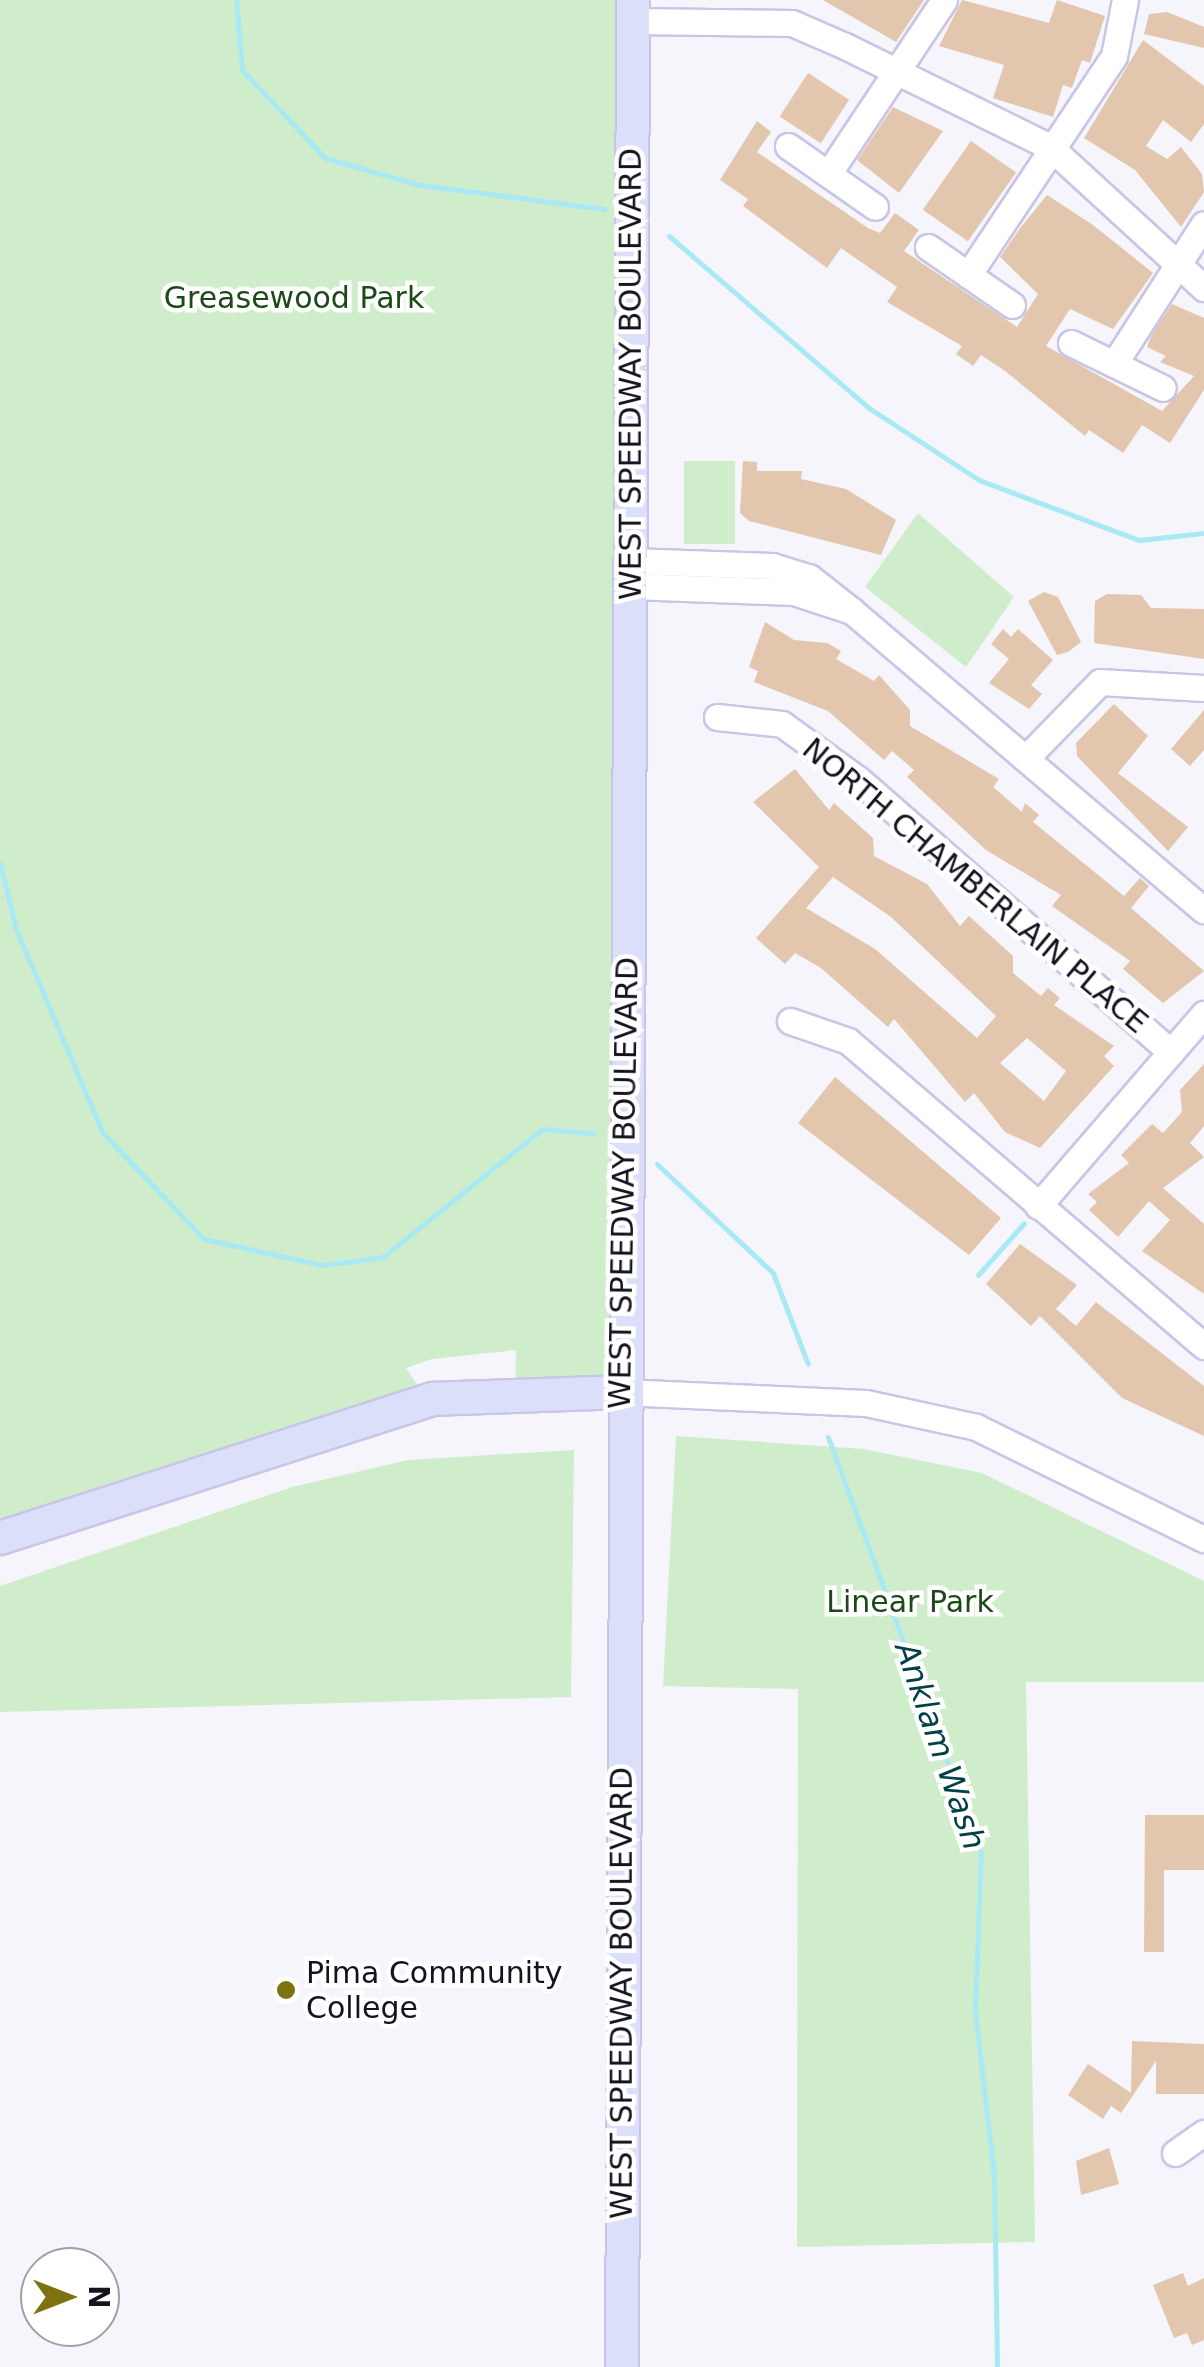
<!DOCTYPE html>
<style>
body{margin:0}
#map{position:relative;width:1204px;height:2367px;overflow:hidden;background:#f5f5fb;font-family:"DejaVu Sans",sans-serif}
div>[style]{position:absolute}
.green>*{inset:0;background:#cfedca;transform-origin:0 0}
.stream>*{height:5px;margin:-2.5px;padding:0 2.5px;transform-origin:2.5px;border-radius:2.5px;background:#a9e9f3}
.building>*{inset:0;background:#e2c6ae;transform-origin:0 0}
.roads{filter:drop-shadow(2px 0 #c9c5e6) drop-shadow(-2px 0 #c9c5e6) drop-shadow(0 2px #c9c5e6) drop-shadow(0 -2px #c9c5e6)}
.minor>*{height:25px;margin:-12.5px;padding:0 12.5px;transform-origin:12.5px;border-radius:12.5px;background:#fff}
.major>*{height:32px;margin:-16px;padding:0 16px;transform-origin:16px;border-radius:16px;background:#dcdffa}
.dots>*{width:28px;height:28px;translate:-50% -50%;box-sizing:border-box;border:5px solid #fff;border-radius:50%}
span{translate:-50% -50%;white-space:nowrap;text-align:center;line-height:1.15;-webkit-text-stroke:9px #fff;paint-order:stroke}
.park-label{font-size:30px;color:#1c4a16}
.street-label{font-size:30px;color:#14131e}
.poi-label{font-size:30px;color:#14131e}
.left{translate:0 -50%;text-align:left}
.water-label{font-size:32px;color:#034048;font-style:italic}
.north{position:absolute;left:20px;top:2247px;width:100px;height:100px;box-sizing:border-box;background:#fff;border:2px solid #a1a1a5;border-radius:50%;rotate:90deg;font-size:28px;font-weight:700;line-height:40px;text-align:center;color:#14131e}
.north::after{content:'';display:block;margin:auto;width:35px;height:45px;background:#7e7111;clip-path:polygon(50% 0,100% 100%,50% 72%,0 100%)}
</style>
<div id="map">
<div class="green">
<div style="clip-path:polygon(0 0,627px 0,630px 586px,610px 1392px,515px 1395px,516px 1350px,432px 1359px,406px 1368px,428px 1401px,0 1546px)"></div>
<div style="left:684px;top:461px;width:51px;height:83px"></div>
<div style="clip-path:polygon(918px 513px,1014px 597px,966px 667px,865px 587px)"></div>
<div style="clip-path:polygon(676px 1436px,863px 1449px,982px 1473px,1204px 1581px,1204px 1682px,1026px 1682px,1035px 2242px,797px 2247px,798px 1689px,663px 1686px)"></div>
<div style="clip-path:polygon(574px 1450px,571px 1697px,0 1712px,0 1586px,292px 1487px,408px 1460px)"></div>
</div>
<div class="stream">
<div style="left:236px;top:0;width:70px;rotate:85.1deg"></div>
<div style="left:242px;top:70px;width:121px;rotate:46.7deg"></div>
<div style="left:325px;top:158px;width:99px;rotate:15.9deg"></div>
<div style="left:420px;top:185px;width:186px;rotate:7.4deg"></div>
<div style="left:669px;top:236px;width:264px;rotate:40.7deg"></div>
<div style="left:869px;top:408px;width:131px;rotate:33.2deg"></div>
<div style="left:979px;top:480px;width:171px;rotate:20.6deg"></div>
<div style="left:1139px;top:540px;width:65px;rotate:-6.1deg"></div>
<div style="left:0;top:863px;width:68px;rotate:76.4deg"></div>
<div style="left:16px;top:929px;width:220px;rotate:67deg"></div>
<div style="left:102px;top:1132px;width:148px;rotate:46.4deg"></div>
<div style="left:204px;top:1239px;width:121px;rotate:12.4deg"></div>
<div style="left:322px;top:1265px;width:62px;rotate:-7.5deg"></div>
<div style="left:383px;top:1257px;width:204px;rotate:-38.8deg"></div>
<div style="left:542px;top:1129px;width:51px;rotate:4.5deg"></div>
<div style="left:657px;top:1164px;width:159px;rotate:43.2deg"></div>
<div style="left:773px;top:1273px;width:97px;rotate:69deg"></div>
<div style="left:978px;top:1275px;width:69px;rotate:-48.5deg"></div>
<div style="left:828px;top:1437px;width:443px;rotate:69.8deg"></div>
<div style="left:981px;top:1853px;width:158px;rotate:92.2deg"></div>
<div style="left:975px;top:2011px;width:164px;rotate:83.4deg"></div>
<div style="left:994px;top:2174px;width:193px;rotate:89.1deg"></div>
</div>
<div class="building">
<div style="clip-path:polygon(823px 0,924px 0,896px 42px)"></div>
<div style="clip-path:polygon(962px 0,1049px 23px,1057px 0,1105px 16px,1090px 63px,1082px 60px,1072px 88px,1063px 85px,1053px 117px,993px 98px,1004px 65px,939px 46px)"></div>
<div style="clip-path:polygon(1167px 12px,1204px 27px,1204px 48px,1144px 34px,1149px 14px)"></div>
<div style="clip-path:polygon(1143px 40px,1204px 86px,1204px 124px,1191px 142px,1163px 120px,1146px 146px,1167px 159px,1181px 147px,1202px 174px,1204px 192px,1181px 227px,1135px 170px,1084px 138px)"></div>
<div style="left:808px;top:73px;width:49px;height:52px;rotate:33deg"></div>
<div style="clip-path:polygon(893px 107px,943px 131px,899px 193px,857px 160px)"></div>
<div style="clip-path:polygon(757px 121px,771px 132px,757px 152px,868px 228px,880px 233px,895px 213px,919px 230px,904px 251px,1017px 327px,1038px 294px,1000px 257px,1021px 227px,1047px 195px,1093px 225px,1153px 273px,1113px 329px,1070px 309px,1046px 346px,1162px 411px,1194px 376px,1160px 362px,1166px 356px,1147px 347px,1152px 334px,1172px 304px,1204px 318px,1204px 390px,1170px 443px,1142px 425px,1123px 453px,1089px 430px,1085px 436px,1005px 371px,981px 355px,973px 366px,956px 354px,962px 346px,887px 302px,897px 287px,841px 248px,827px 268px,743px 206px,748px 199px,720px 180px)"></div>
<div style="left:971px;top:141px;width:55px;height:84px;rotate:35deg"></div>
<div style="clip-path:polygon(743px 461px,757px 462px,757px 471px,802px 471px,801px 479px,846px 489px,896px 520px,881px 555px,749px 521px,740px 513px)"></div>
<div style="clip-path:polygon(1044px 592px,1058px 597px,1081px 642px,1068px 652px,1057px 655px,1028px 601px)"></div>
<div style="clip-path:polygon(1107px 594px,1141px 595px,1151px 608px,1204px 609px,1204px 659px,1094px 643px,1095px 601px)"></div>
<div style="clip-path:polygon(765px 622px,794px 640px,827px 643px,841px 651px,836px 659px,874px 681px,879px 675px,910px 710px,910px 726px,999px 779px,993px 787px,1022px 812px,1025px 803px,1039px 815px,1033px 822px,1124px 896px,1140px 878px,1149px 886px,1131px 908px,1204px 971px,1163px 1003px,1123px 969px,1130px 961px,1052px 906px,1061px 895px,986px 850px,907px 777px,914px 770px,892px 751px,884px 760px,828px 711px,754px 682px,758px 671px,749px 667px)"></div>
<div style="clip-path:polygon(1003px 629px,1011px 637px,1018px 629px,1053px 660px,1031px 685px,1042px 694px,1029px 709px,989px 683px,1009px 659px,991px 644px)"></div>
<div style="clip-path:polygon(1114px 704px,1148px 736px,1118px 773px,1188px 827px,1168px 851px,1077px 756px,1076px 743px)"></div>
<div style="clip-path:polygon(1204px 710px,1204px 750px,1190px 766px,1171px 749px)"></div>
<div style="clip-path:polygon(evenodd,795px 769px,829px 810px,834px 803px,873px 838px,874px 856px,927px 884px,960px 926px,969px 916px,1013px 956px,1013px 973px,1041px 996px,1048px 988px,1060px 998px,1054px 1005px,1114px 1046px,1104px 1056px,1114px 1066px,1040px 1148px,1005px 1132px,974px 1093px,965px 1102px,894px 1019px,888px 1027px,821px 968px,795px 953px,785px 964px,756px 938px,819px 867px,753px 802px,795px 769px,833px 877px,891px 917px,996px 1016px,977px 1038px,875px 949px,806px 908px,833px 877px,795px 769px,1027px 1038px,1066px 1071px,1044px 1101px,1000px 1063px,1027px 1038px)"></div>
<div style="clip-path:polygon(1204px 1064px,1204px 1126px,1190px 1143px,1204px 1157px,1163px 1188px,1204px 1224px,1204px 1294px,1142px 1251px,1170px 1220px,1149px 1201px,1118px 1237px,1089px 1210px,1097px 1202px,1088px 1194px,1129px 1163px,1121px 1155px,1152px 1124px,1163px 1133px,1182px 1112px,1180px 1090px)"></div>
<div style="clip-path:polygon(835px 1077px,1001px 1218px,969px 1255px,798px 1123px)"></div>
<div style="clip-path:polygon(1020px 1244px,1077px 1285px,1056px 1309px,1076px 1326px,1096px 1302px,1204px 1386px,1204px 1436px,1122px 1398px,1040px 1316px,1031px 1326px,986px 1284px)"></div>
<div style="clip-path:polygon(1145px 1815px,1204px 1815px,1204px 1870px,1164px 1870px,1164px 1952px,1144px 1952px)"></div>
<div style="clip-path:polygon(1132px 2041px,1204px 2044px,1204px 2094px,1156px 2094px,1156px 2061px,1121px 2113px,1111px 2106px,1103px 2119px,1068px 2095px,1088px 2064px,1131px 2093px)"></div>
<div style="clip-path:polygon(1109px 2148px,1119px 2184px,1081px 2195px,1076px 2161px)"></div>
<div style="clip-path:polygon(1183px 2273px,1188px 2286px,1204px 2278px,1204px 2340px,1192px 2345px,1187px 2333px,1174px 2338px,1153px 2285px)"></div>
</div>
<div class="roads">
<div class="minor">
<div style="left:633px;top:21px;width:159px;rotate:0.7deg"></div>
<div style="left:792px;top:23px;width:58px;rotate:23.5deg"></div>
<div style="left:845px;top:46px;width:229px;rotate:26.2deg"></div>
<div style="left:1050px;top:147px;width:209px;rotate:42.5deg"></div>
<div style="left:788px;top:146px;width:106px;rotate:35deg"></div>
<div style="left:828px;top:174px;width:209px;rotate:-56.3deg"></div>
<div style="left:928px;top:247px;width:102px;rotate:34.6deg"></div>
<div style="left:968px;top:275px;width:263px;rotate:-56.3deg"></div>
<div style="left:1114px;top:56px;width:57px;rotate:-78.9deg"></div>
<div style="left:1071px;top:343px;width:102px;rotate:26.1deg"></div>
<div style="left:1114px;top:364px;width:166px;rotate:-57.3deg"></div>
<div style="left:629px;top:561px;width:143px;rotate:2deg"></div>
<div style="left:772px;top:566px;width:39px;rotate:17deg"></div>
<div style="left:809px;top:577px;width:55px;rotate:38.3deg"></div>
<div style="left:852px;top:611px;width:61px;rotate:-161.9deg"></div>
<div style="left:794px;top:592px;width:164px;rotate:-177.9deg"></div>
<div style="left:852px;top:611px;width:462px;rotate:40.4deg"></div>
<div style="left:717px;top:717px;width:65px;rotate:6.1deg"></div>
<div style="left:782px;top:724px;width:95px;rotate:36deg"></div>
<div style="left:859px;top:780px;width:414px;rotate:41.1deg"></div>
<div style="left:1026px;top:758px;width:106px;rotate:-45.8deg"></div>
<div style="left:1100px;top:682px;width:104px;rotate:3.3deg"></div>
<div style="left:790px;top:1021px;width:61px;rotate:19deg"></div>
<div style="left:848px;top:1041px;width:469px;rotate:40.6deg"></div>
<div style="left:1038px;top:1206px;width:254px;rotate:-49.2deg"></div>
<div style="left:622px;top:1392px;width:244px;rotate:2.6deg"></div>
<div style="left:866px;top:1403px;width:113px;rotate:12.3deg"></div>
<div style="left:976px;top:1427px;width:254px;rotate:26.2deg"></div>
<div style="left:1175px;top:2153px;width:35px;rotate:-35deg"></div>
</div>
<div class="major">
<div style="left:0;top:1538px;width:455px;rotate:-17.8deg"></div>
<div style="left:433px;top:1399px;width:189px;rotate:-2.1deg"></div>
<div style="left:622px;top:2367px;width:2367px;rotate:-89.73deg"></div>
</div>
</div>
<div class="dots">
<div style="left:286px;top:1990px;background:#7e7111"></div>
</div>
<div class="park-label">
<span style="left:294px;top:298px">Greasewood Park</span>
<span style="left:910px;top:1602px">Linear Park</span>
</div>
<div class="street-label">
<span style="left:631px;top:374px;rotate:-90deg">WEST SPEEDWAY BOULEVARD</span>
<span style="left:975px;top:886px;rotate:40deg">NORTH CHAMBERLAIN PLACE</span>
<span style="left:624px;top:1183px;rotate:-89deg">WEST SPEEDWAY BOULEVARD</span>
<span style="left:622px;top:1993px;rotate:-90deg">WEST SPEEDWAY BOULEVARD</span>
</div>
<div class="poi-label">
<span class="left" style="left:306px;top:1990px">Pima Community<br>College</span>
</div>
<div class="water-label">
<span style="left:940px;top:1746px;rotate:71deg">Anklam Wash</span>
</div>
<div class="north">N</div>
</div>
